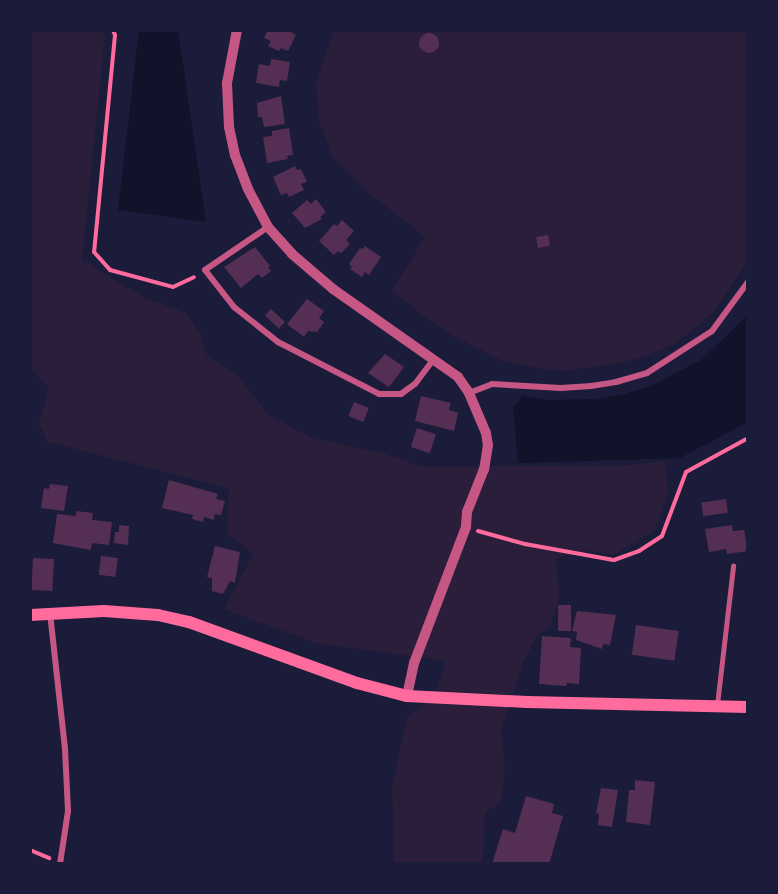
<!DOCTYPE html>
<style>
body{margin:0}
#map{position:relative;width:778px;height:894px;overflow:hidden;background:#1b1b3a;font-family:Inter,sans-serif}
div>[style]{position:absolute}
.green>*{inset:0;background:#2a1e3b}
.water>*{inset:0;background:#12122b}
.building>*{inset:0;background:#542f53;transform-origin:0 0}
.round{border-radius:50%}
.path>*{height:4px;margin:-2px;padding:0 2px;transform-origin:2px;border-radius:2px;background:#ff6b9d}
.service>*{height:4.5px;margin:-2.25px;padding:0 2.25px;transform-origin:2.25px;border-radius:2.25px;background:#c65784}
.minor>*{height:6px;margin:-3px;padding:0 3px;transform-origin:3px;border-radius:3px;background:#c65784}
.tertiary>*{height:10px;margin:-5px;padding:0 5px;transform-origin:5px;border-radius:5px;background:#c65784}
.secondary>*{height:12px;margin:-6px;padding:0 6px;transform-origin:6px;border-radius:6px;background:#ff6b9d}
span{translate:-50% -50%;white-space:nowrap;text-align:center;line-height:1.15;-webkit-text-stroke:6px #1b1b3a;paint-order:stroke}
.frame{position:absolute;inset:0;border:32px solid #1b1b3a;pointer-events:none}
</style>
<div id="map">
<div class="green">
<div style="clip-path:polygon(30px 30px,102px 30px,105px 36px,82px 260px,145px 298px,186px 313px,201px 335px,207px 355px,240px 378px,267px 414px,312px 438px,383px 453px,423px 467px,631px 465px,665px 461px,668px 492px,655px 530px,614px 555px,589px 551px,556px 558px,559px 597px,555px 613px,548px 629px,538px 634px,523px 663px,501px 730px,505px 769px,501px 803px,485px 812px,483px 864px,394px 864px,392px 787px,407px 718px,436px 693px,446px 661px,315px 643px,224px 609px,253px 554px,227px 533px,229px 488px,48px 442px,39px 424px,49px 388px,30px 367px)"></div>
<div style="clip-path:polygon(334px 30px,748px 30px,748px 260px,713px 313px,675px 344px,648px 355px,625px 362px,566px 371px,542px 369px,503px 361px,454px 336px,420px 313px,392px 291px,425px 237px,365px 190px,333px 157px,319px 121px,316px 84px)"></div>
</div>
<div class="water">
<div style="clip-path:polygon(139px 30px,178px 30px,206px 222px,118px 210px)"></div>
<div style="clip-path:polygon(748px 315px,746px 423px,680px 458px,518px 463px,513px 407px,523px 396px,548px 400px,597px 399px,622px 395px,651px 386px,701px 360px)"></div>
</div>
<div class="building">
<div style="clip-path:polygon(268px 30px,287px 30px,296px 35px,288px 51px,281px 48px,279px 51px,268px 46px,271px 41px,264px 38px)"></div>
<div class="round" style="left:419px;top:33px;width:20px;height:20px"></div>
<div style="clip-path:polygon(271px 59px,290px 62px,287px 81px,280px 80px,279px 87px,256px 83px,259px 64px,270px 66px)"></div>
<div style="clip-path:polygon(281px 96px,285px 124px,264px 127px,262px 117px,258px 117px,257px 103px)"></div>
<div style="clip-path:polygon(289px 128px,293px 155px,287px 156px,288px 159px,267px 163px,263px 137px,272px 136px,272px 131px)"></div>
<div style="clip-path:polygon(295px 166px,297px 170px,301px 169px,307px 182px,301px 184px,304px 190px,289px 197px,287px 193px,281px 195px,273px 177px)"></div>
<div style="clip-path:polygon(316px 199px,326px 212px,320px 217px,322px 219px,305px 228px,292px 213px,307px 200px,311px 204px)"></div>
<div style="clip-path:polygon(342px 220px,354px 231px,346px 240px,350px 244px,341px 253px,338px 251px,334px 255px,319px 241px,334px 224px,337px 226px)"></div>
<div style="left:548px;top:235px;width:11px;height:12px;rotate:80deg"></div>
<div style="clip-path:polygon(365px 246px,381px 257px,369px 275px,365px 272px,362px 277px,350px 269px,352px 267px,349px 264px,360px 248px,363px 249px)"></div>
<div style="clip-path:polygon(255px 247px,270px 266px,268px 268px,271px 271px,262px 278px,258px 274px,241px 288px,224px 267px)"></div>
<div style="clip-path:polygon(307px 299px,324px 311px,319px 318px,324px 322px,317px 332px,308px 331px,304px 337px,287px 324px)"></div>
<div style="left:271px;top:309px;width:19px;height:9px;rotate:43deg"></div>
<div style="clip-path:polygon(385px 354px,404px 367px,389px 387px,368px 373px)"></div>
<div style="clip-path:polygon(421px 396px,451px 403px,449px 410px,458px 413px,454px 431px,415px 421px)"></div>
<div style="left:354px;top:402px;width:16px;height:15px;rotate:22deg"></div>
<div style="left:417px;top:428px;width:20px;height:20px;rotate:18deg"></div>
<div style="clip-path:polygon(169px 480px,218px 494px,216px 499px,225px 501px,221px 515px,215px 514px,214px 520px,204px 517px,203px 522px,192px 519px,193px 515px,162px 508px)"></div>
<div style="clip-path:polygon(50px 484px,68px 486px,64px 511px,41px 508px,44px 488px,49px 489px)"></div>
<div style="left:726px;top:499px;width:14px;height:25px;rotate:82deg"></div>
<div style="clip-path:polygon(76px 511px,93px 513px,92px 520px,112px 522px,109px 545px,92px 543px,91px 550px,53px 543px,57px 514px,76px 516px)"></div>
<div style="clip-path:polygon(119px 525px,129px 526px,128px 545px,114px 543px,115px 532px,119px 532px)"></div>
<div style="clip-path:polygon(732px 525px,733px 531px,744px 530px,748px 551px,727px 554px,726px 549px,709px 552px,705px 529px)"></div>
<div style="clip-path:polygon(215px 546px,240px 552px,235px 583px,230px 581px,223px 594px,212px 591px,212px 578px,207px 577px)"></div>
<div style="left:101px;top:556px;width:17px;height:19px;rotate:7deg"></div>
<div style="left:33px;top:558px;width:21px;height:32px;rotate:3deg"></div>
<div style="left:558px;top:605px;width:13px;height:26px"></div>
<div style="clip-path:polygon(577px 611px,616px 615px,610px 645px,603px 644px,602px 649px,576px 640px,577px 632px,572px 631px)"></div>
<div style="left:636px;top:625px;width:43px;height:30px;rotate:8deg"></div>
<div style="clip-path:polygon(542px 636px,571px 638px,570px 647px,581px 648px,579px 684px,567px 683px,566px 686px,539px 684px)"></div>
<div style="clip-path:polygon(635px 780px,655px 782px,650px 825px,626px 822px,629px 790px,635px 790px)"></div>
<div style="clip-path:polygon(601px 788px,618px 790px,612px 827px,598px 825px,599px 814px,596px 813px)"></div>
<div style="clip-path:polygon(526px 796px,554px 804px,552px 813px,563px 816px,549px 864px,492px 864px,503px 829px,515px 833px)"></div>
</div>
<div class="path">
<div style="left:113px;top:30px;width:5px;rotate:68deg"></div>
<div style="left:115px;top:35px;width:218px;rotate:95.5deg"></div>
<div style="left:94px;top:252px;width:24px;rotate:48deg"></div>
<div style="left:110px;top:270px;width:65px;rotate:15.1deg"></div>
<div style="left:173px;top:287px;width:23px;rotate:-25deg"></div>
<div style="left:478px;top:531px;width:49px;rotate:15.5deg"></div>
<div style="left:525px;top:544px;width:90px;rotate:10.2deg"></div>
<div style="left:614px;top:560px;width:27px;rotate:-20deg"></div>
<div style="left:639px;top:551px;width:27px;rotate:-33deg"></div>
<div style="left:662px;top:536px;width:68px;rotate:-69.4deg"></div>
<div style="left:686px;top:472px;width:71px;rotate:-28.7deg"></div>
<div style="left:30px;top:850px;width:21px;rotate:23deg"></div>
</div>
<div class="service">
<div style="left:717px;top:705px;width:140px;rotate:-83.4deg"></div>
</div>
<div class="minor">
<div style="left:268px;top:227px;width:76px;rotate:145.7deg"></div>
<div style="left:205px;top:270px;width:47px;rotate:51.9deg"></div>
<div style="left:234px;top:307px;width:56px;rotate:38.5deg"></div>
<div style="left:278px;top:342px;width:114px;rotate:27.2deg"></div>
<div style="left:379px;top:394px;width:22px"></div>
<div style="left:401px;top:394px;width:17px;rotate:-36deg"></div>
<div style="left:415px;top:384px;width:30px;rotate:-53deg"></div>
<div style="left:469px;top:393px;width:25px;rotate:-21deg"></div>
<div style="left:492px;top:384px;width:69px;rotate:3.3deg"></div>
<div style="left:561px;top:388px;width:30px;rotate:-4deg"></div>
<div style="left:591px;top:386px;width:25px;rotate:-9deg"></div>
<div style="left:616px;top:382px;width:32px;rotate:-16deg"></div>
<div style="left:647px;top:373px;width:77px;rotate:-32.9deg"></div>
<div style="left:712px;top:331px;width:61px;rotate:-53.7deg"></div>
<div style="left:50px;top:613px;width:137px;rotate:83.7deg"></div>
<div style="left:65px;top:749px;width:62px;rotate:87.2deg"></div>
<div style="left:68px;top:811px;width:54px;rotate:98.6deg"></div>
</div>
<div class="tertiary">
<div style="left:237px;top:30px;width:54px;rotate:100.7deg"></div>
<div style="left:227px;top:83px;width:44px;rotate:87.4deg"></div>
<div style="left:229px;top:127px;width:29px;rotate:78deg"></div>
<div style="left:235px;top:155px;width:36px;rotate:69deg"></div>
<div style="left:248px;top:189px;width:43px;rotate:62.2deg"></div>
<div style="left:268px;top:227px;width:36px;rotate:48deg"></div>
<div style="left:292px;top:254px;width:54px;rotate:40.5deg"></div>
<div style="left:333px;top:289px;width:153px;rotate:35.1deg"></div>
<div style="left:458px;top:377px;width:19px;rotate:55deg"></div>
<div style="left:469px;top:393px;width:43px;rotate:67deg"></div>
<div style="left:486px;top:433px;width:12px;rotate:81deg"></div>
<div style="left:488px;top:445px;width:24px;rotate:99deg"></div>
<div style="left:484px;top:469px;width:46px;rotate:111.6deg"></div>
<div style="left:467px;top:512px;width:15px;rotate:94deg"></div>
<div style="left:466px;top:527px;width:146px;rotate:110.9deg"></div>
<div style="left:414px;top:663px;width:34px;rotate:102deg"></div>
</div>
<div class="secondary">
<div style="left:30px;top:615px;width:74px;rotate:-3.1deg"></div>
<div style="left:104px;top:611px;width:54px;rotate:4.2deg"></div>
<div style="left:158px;top:615px;width:32px;rotate:13deg"></div>
<div style="left:189px;top:622px;width:179px;rotate:20deg"></div>
<div style="left:357px;top:683px;width:52px;rotate:14.6deg"></div>
<div style="left:407px;top:696px;width:120px;rotate:2.9deg"></div>
<div style="left:527px;top:702px;width:221px;rotate:1.3deg"></div>
</div>
<div class="frame"></div>
</div>
